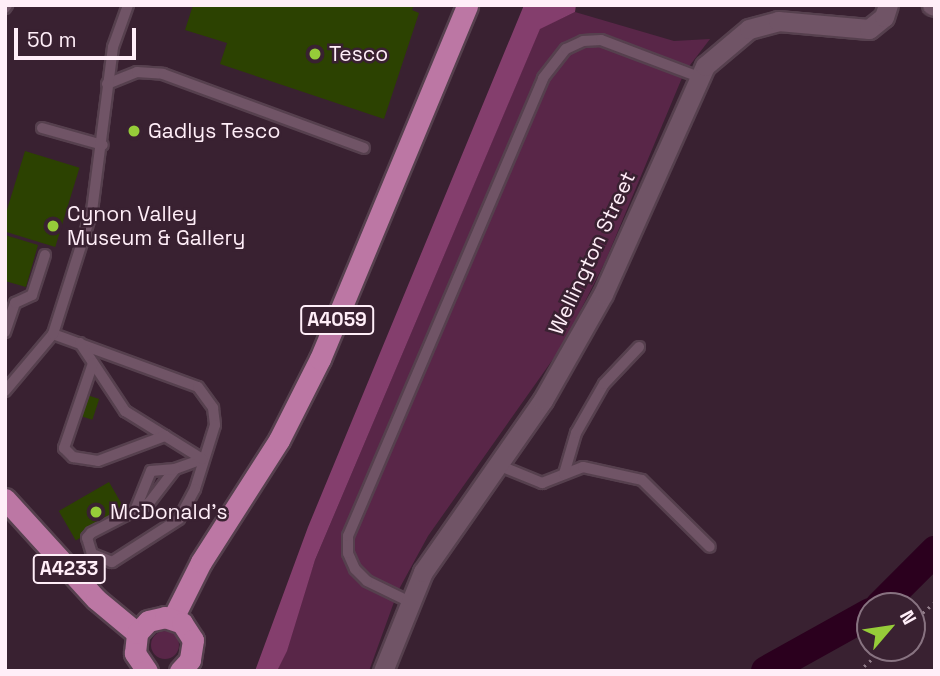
<!DOCTYPE html>
<style>
body{margin:0}
#map{position:relative;width:940px;height:676px;overflow:hidden;background:#392131;font-family:"Space Grotesk",sans-serif}
div>[style]{position:absolute}
.green>*{inset:0;background:#592648}
.round{border-radius:50%}
.forest>*{inset:0;background:#843e6d}
.river>*{height:30px;margin:-15px;padding:0 15px;transform-origin:15px;border-radius:15px;background:#2b001e}
.building>*{inset:0;background:#2c4201;transform-origin:0 0}
.path>*{height:2.5px;margin-top:-1.25px;transform-origin:0;background:repeating-linear-gradient(90deg,#907b88 0 2px,transparent 0 7px)}
.roads{filter:drop-shadow(2px 0 #56404e) drop-shadow(-2px 0 #56404e) drop-shadow(0 2px #56404e) drop-shadow(0 -2px #56404e)}
.lane>*{height:10px;margin:-5px;padding:0 5px;transform-origin:5px;border-radius:5px;background:#705466}
.street>*{height:19px;margin:-9.5px;padding:0 9.5px;transform-origin:9.5px;border-radius:9.5px;background:#705466}
.primary>*{height:21px;margin:-10.5px;padding:0 10.5px;transform-origin:10.5px;border-radius:10.5px;background:#bc77a4}
.dots>*{width:19px;height:19px;translate:-50% -50%;box-sizing:border-box;border:4px solid #392131;border-radius:50%}
span{translate:-50% -50%;white-space:nowrap;text-align:center;line-height:1.15;-webkit-text-stroke:5px #392131;paint-order:stroke}
.shield-label span{padding:2px 5px;background:#392131;border:2px solid;border-radius:5px;-webkit-text-stroke-width:0}
.shield-label{font-size:19px;color:#ffeef8;font-weight:700}
.poi-label{font-size:21px;color:#ffeef8}
.left{translate:0 -50%;text-align:left}
.street-label{font-size:21px;color:#ffeef8}
.frame{position:absolute;inset:0;border:7px solid #ffeef8;pointer-events:none}
.north{position:absolute;left:856px;top:592px;width:70px;height:70px;box-sizing:border-box;background:#392131;border:2px solid #887381;border-radius:50%;rotate:61deg;font-size:19px;font-weight:700;line-height:28px;text-align:center;color:#ffeef8}
.north::after{content:'';display:block;margin:auto;width:24px;height:32px;background:#96cc39;clip-path:polygon(50% 0,100% 100%,50% 72%,0 100%)}
.scale{position:absolute;left:14px;top:28px;width:122px;height:32px;box-sizing:border-box;border:4px solid #ffeef8;border-top:0;padding-left:9px;font-size:21px;line-height:24px;white-space:nowrap;color:#ffeef8;-webkit-text-stroke:5px #392131;paint-order:stroke}
</style>
<div id="map">
<div class="green">
<div style="clip-path:polygon(575px 12px,674px 41px,710px 39px,684px 73px,605px 262px,563px 345px,428px 536px,398px 591px,369px 671px,277px 671px,315px 560px,540px 28px)"></div>
<div class="round" style="left:151px;top:631px;width:28px;height:28px"></div>
</div>
<div class="forest">
<div style="clip-path:polygon(524px 5px,576px 5px,575px 12px,540px 29px,315px 560px,287px 651px,277px 671px,255px 671px,308px 527px)"></div>
</div>
<div class="river">
<div style="left:880px;top:606px;width:78px;rotate:-45deg"></div>
<div style="left:766px;top:671px;width:119px;rotate:-29.1deg"></div>
</div>
<div class="building">
<div style="clip-path:polygon(193px 5px,414px 5px,412px 10px,419px 13px,384px 119px,220px 64px,227px 43px,185px 30px)"></div>
<div style="left:25px;top:151px;width:57px;height:83px;rotate:17deg"></div>
<div style="clip-path:polygon(5px 235px,38px 245px,26px 287px,5px 281px)"></div>
<div style="left:84px;top:394px;width:16px;height:22px;rotate:18deg"></div>
<div style="left:109px;top:482px;width:34px;height:58px;rotate:60deg"></div>
</div>
<div class="path">
<div style="left:912px;top:622px;width:30px;rotate:-41deg"></div>
<div style="left:859px;top:671px;width:34px;rotate:-43deg"></div>
</div>
<div class="roads">
<div class="lane">
<div style="left:5px;top:8px;width:4px;rotate:-56deg"></div>
<div style="left:107px;top:84px;width:32px;rotate:-22deg"></div>
<div style="left:137px;top:72px;width:26px;rotate:4deg"></div>
<div style="left:163px;top:74px;width:214px;rotate:20.2deg"></div>
<div style="left:42px;top:128px;width:63px;rotate:15.6deg"></div>
<div style="left:5px;top:332px;width:31px;rotate:-71deg"></div>
<div style="left:15px;top:303px;width:19px;rotate:-25deg"></div>
<div style="left:32px;top:295px;width:42px;rotate:-72deg"></div>
<div style="left:53px;top:334px;width:154px;rotate:20.1deg"></div>
<div style="left:198px;top:387px;width:26px;rotate:54deg"></div>
<div style="left:213px;top:408px;width:17px;rotate:83deg"></div>
<div style="left:215px;top:425px;width:67px;rotate:107.4deg"></div>
<div style="left:195px;top:489px;width:34px;rotate:118deg"></div>
<div style="left:179px;top:519px;width:80px;rotate:147.3deg"></div>
<div style="left:112px;top:562px;width:22px;rotate:-158deg"></div>
<div style="left:92px;top:554px;width:17px;rotate:-107deg"></div>
<div style="left:87px;top:538px;width:6px;rotate:-51deg"></div>
<div style="left:91px;top:533px;width:65px;rotate:-27.3deg"></div>
<div style="left:149px;top:503px;width:43px;rotate:-52.6deg"></div>
<div style="left:175px;top:469px;width:29px;rotate:-20deg"></div>
<div style="left:80px;top:343px;width:82px;rotate:56.5deg"></div>
<div style="left:125px;top:411px;width:91px;rotate:31.9deg"></div>
<div style="left:93px;top:363px;width:90px;rotate:108.8deg"></div>
<div style="left:64px;top:448px;width:13px;rotate:45deg"></div>
<div style="left:73px;top:457px;width:25px;rotate:9deg"></div>
<div style="left:98px;top:461px;width:72px;rotate:-20.5deg"></div>
<div style="left:5px;top:391px;width:75px;rotate:-49.9deg"></div>
<div style="left:53px;top:334px;width:129px;rotate:-72.4deg"></div>
<div style="left:92px;top:211px;width:165px;rotate:-82.7deg"></div>
<div style="left:113px;top:47px;width:45px;rotate:-70.3deg"></div>
<div style="left:498px;top:465px;width:48px;rotate:22.2deg"></div>
<div style="left:542px;top:483px;width:44px;rotate:-21.3deg"></div>
<div style="left:583px;top:467px;width:60px;rotate:12.4deg"></div>
<div style="left:642px;top:480px;width:95px;rotate:44.6deg"></div>
<div style="left:564px;top:474px;width:43px;rotate:-73.7deg"></div>
<div style="left:576px;top:433px;width:56px;rotate:-60.3deg"></div>
<div style="left:604px;top:384px;width:51px;rotate:-46.6deg"></div>
<div style="left:136px;top:508px;width:40px;rotate:-68deg"></div>
<div style="left:151px;top:471px;width:24px;rotate:-5deg"></div>
<div style="left:410px;top:602px;width:48px;rotate:-154deg"></div>
<div style="left:367px;top:581px;width:17px;rotate:-135deg"></div>
<div style="left:355px;top:569px;width:17px;rotate:-114deg"></div>
<div style="left:348px;top:553px;width:17px;rotate:-90deg"></div>
<div style="left:348px;top:536px;width:498px;rotate:-66.9deg"></div>
<div style="left:543px;top:78px;width:37px;rotate:-52deg"></div>
<div style="left:566px;top:49px;width:19px;rotate:-25deg"></div>
<div style="left:583px;top:41px;width:18px;rotate:-3deg"></div>
<div style="left:601px;top:40px;width:105px;rotate:20.7deg"></div>
</div>
<div class="street">
<div style="left:932px;top:5px;width:3px;rotate:18deg"></div>
<div style="left:383px;top:671px;width:107px;rotate:-68deg"></div>
<div style="left:423px;top:572px;width:210px;rotate:-55.1deg"></div>
<div style="left:543px;top:400px;width:122px;rotate:-60.5deg"></div>
<div style="left:603px;top:294px;width:250px;rotate:-65.9deg"></div>
<div style="left:705px;top:66px;width:57px;rotate:-40.1deg"></div>
<div style="left:749px;top:29px;width:30px;rotate:-15deg"></div>
<div style="left:778px;top:21px;width:91px;rotate:5deg"></div>
<div style="left:869px;top:29px;width:19px;rotate:-39deg"></div>
<div style="left:884px;top:17px;width:13px;rotate:-72deg"></div>
</div>
<div class="primary">
<div style="left:5px;top:499px;width:135px;rotate:47.7deg"></div>
<div style="left:96px;top:599px;width:53px;rotate:39.7deg"></div>
<div style="left:173px;top:618px;width:63px;rotate:-63.4deg"></div>
<div style="left:201px;top:562px;width:145px;rotate:-57.4deg"></div>
<div style="left:279px;top:440px;width:91px;rotate:-63.2deg"></div>
<div style="left:320px;top:359px;width:383px;rotate:-67.4deg"></div>
<div style="left:147px;top:671px;width:22px;rotate:-124deg"></div>
<div style="left:135px;top:653px;width:20px;rotate:-84deg"></div>
<div style="left:137px;top:633px;width:16px;rotate:-47deg"></div>
<div style="left:148px;top:621px;width:17px;rotate:-13deg"></div>
<div style="left:165px;top:617px;width:18px;rotate:19deg"></div>
<div style="left:182px;top:623px;width:20px;rotate:57deg"></div>
<div style="left:193px;top:640px;width:20px;rotate:99deg"></div>
<div style="left:190px;top:660px;width:15px;rotate:132deg"></div>
</div>
</div>
<div class="dots">
<div style="left:315px;top:54px;background:#96cc39"></div>
<div style="left:134px;top:131px;background:#96cc39"></div>
<div style="left:53px;top:226px;background:#96cc39"></div>
<div style="left:96px;top:512px;background:#96cc39"></div>
</div>
<div class="shield-label">
<span style="left:337px;top:320px">A4059</span>
<span style="left:69px;top:569px">A4233</span>
</div>
<div class="poi-label">
<span class="left" style="left:329px;top:54px">Tesco</span>
<span class="left" style="left:148px;top:131px">Gadlys Tesco</span>
<span class="left" style="left:67px;top:226px">Cynon Valley<br>Museum &amp; Gallery</span>
<span class="left" style="left:110px;top:512px">McDonald's</span>
</div>
<div class="street-label">
<span style="left:592px;top:253px;rotate:-65deg">Wellington Street</span>
</div>
<div class="frame"></div>
<div class="north">N</div>
<div class="scale">50 m</div>
</div>
